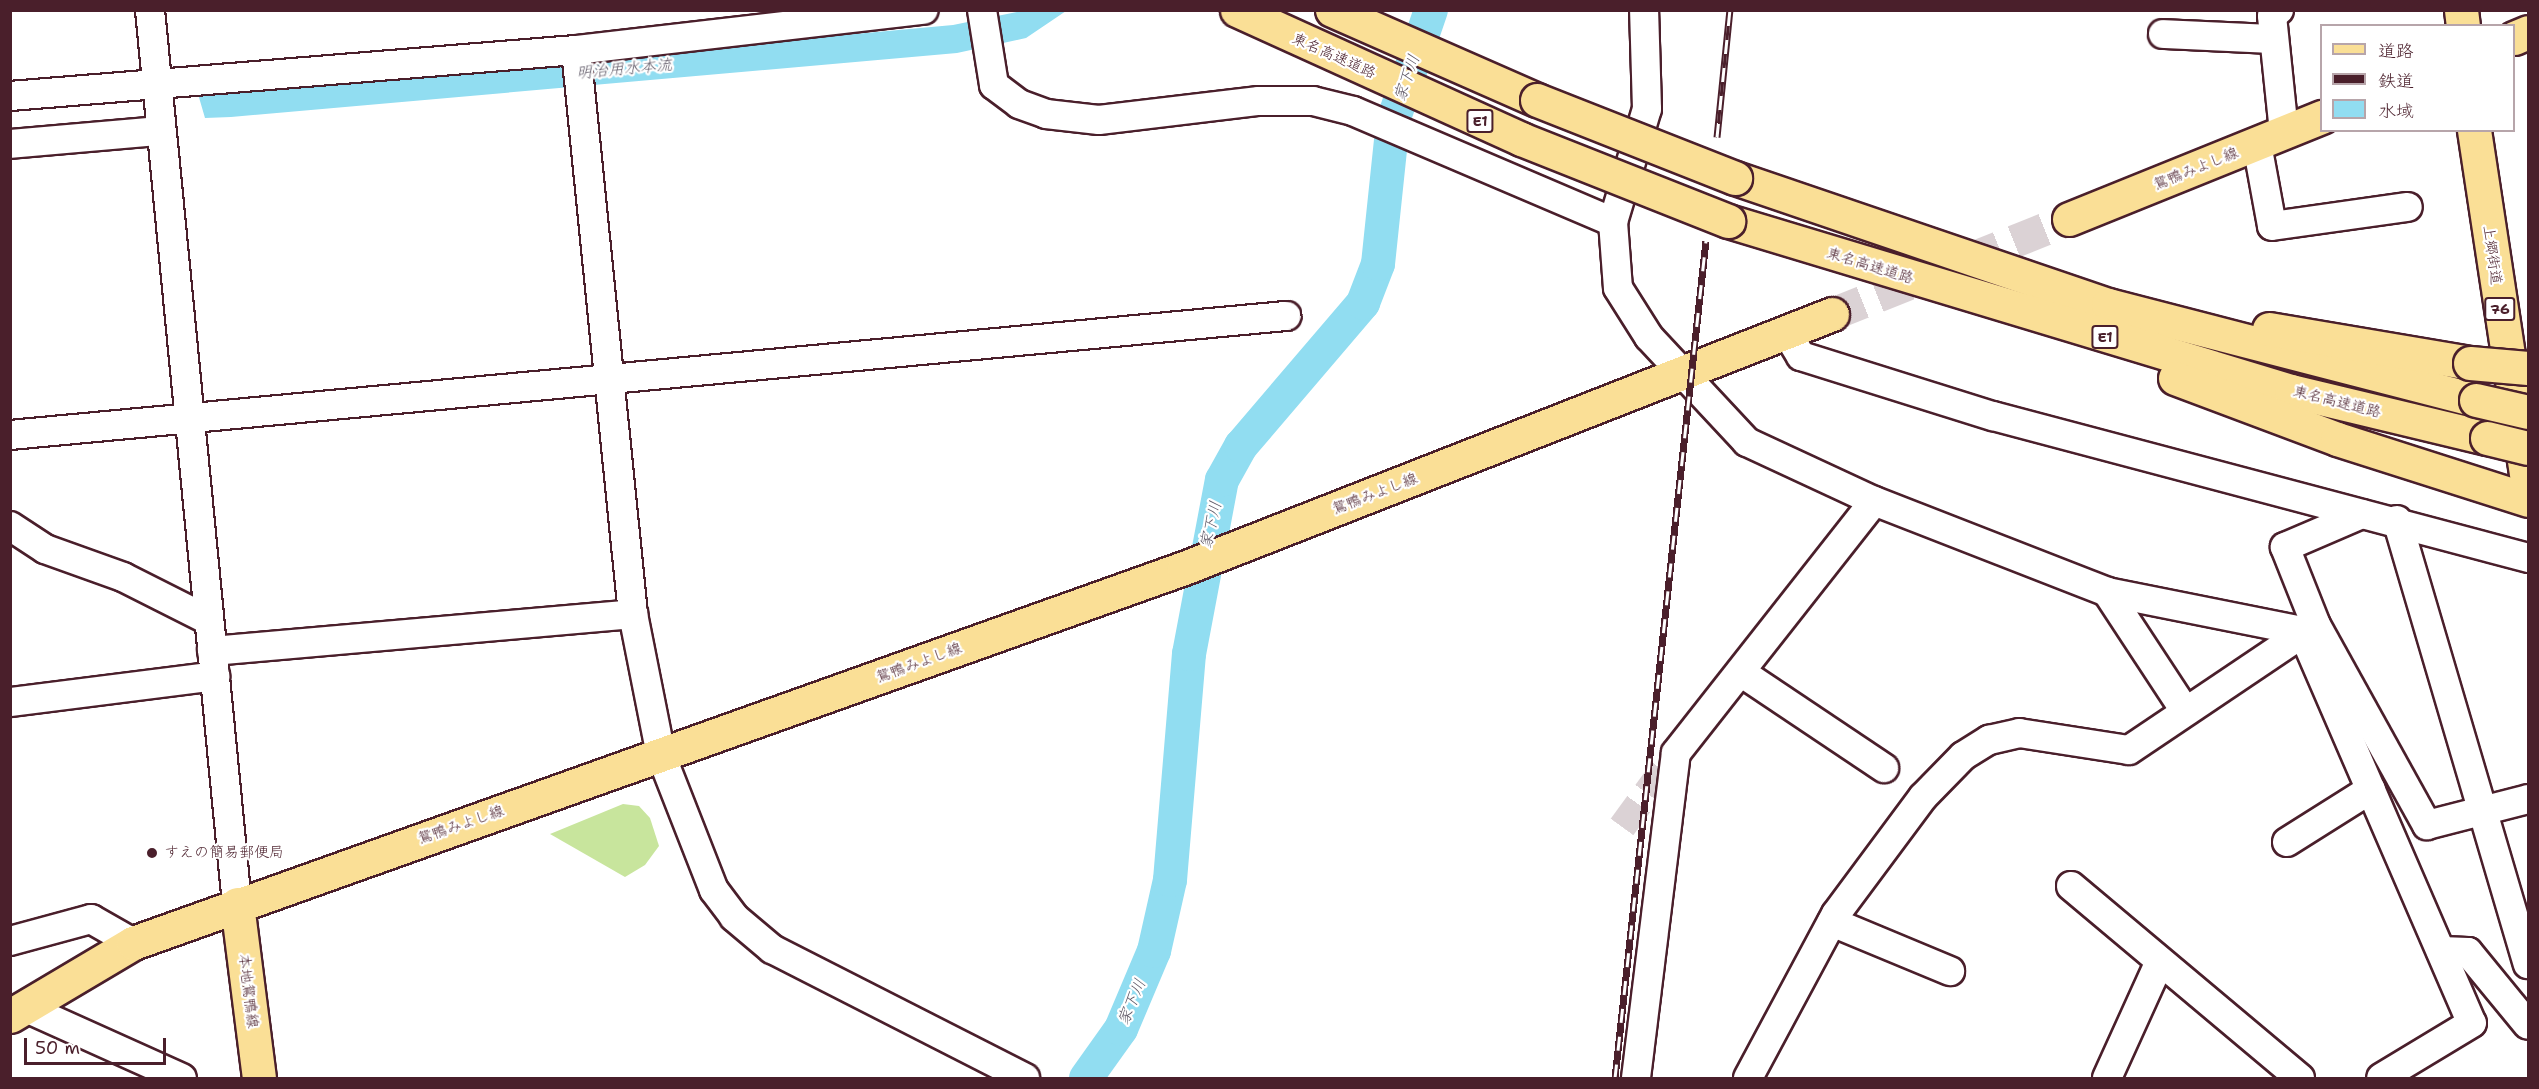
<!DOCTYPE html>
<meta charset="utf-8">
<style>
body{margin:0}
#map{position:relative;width:2539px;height:1089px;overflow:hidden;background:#fff;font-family:"Shantell Sans","Klee One",sans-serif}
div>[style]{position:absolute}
.green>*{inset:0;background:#c8e59d}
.water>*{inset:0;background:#91ddf1}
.river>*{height:34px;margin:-17px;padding:0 17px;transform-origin:17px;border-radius:17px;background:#91ddf1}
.minor-tunnel>*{height:28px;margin-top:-14px;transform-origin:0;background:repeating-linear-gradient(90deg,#dbd2d5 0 28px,transparent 0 42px)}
.major-tunnel>*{height:33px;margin-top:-16.5px;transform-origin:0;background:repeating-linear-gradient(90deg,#dbd2d5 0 33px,transparent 0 49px)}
.roads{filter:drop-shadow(2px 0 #4a1f2b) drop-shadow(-2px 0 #4a1f2b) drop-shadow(0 2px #4a1f2b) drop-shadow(0 -2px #4a1f2b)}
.minor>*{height:28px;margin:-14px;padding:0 14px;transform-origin:14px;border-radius:14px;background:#fff}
.major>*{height:33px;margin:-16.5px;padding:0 16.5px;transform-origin:16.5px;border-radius:16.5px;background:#fadf96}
.highway>*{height:33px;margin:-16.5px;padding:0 16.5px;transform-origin:16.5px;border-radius:16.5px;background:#fadf96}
.rail>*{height:7px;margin-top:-3.5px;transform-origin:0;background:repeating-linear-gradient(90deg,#fff 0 14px,#4a1f2b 0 28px);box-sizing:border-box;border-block:2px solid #4a1f2b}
.bridges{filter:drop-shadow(2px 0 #4a1f2b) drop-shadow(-2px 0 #4a1f2b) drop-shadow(0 2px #4a1f2b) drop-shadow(0 -2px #4a1f2b)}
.highway-bridge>*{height:33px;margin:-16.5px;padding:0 16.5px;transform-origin:16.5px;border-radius:16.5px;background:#fadf96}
.dots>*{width:16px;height:16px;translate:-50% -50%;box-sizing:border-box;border:3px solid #fff;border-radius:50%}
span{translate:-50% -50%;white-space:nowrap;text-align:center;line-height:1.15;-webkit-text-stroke:4.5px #fff;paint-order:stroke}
.shield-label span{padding:2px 4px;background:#fff;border:2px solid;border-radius:4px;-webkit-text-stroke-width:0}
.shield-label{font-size:14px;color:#4a1f2b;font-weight:700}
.street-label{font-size:15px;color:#4a1f2b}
.poi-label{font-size:15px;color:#4a1f2b}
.left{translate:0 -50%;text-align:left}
.water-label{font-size:16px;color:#5f5866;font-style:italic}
.frame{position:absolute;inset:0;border:12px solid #4a1f2b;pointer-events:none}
.legend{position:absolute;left:2320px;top:24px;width:195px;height:108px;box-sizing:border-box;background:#fff;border:2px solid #b7a5aa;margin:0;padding:8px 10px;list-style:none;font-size:18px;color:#4a1f2b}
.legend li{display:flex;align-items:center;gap:12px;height:30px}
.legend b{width:30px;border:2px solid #b7a5aa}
.scale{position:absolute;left:24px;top:1038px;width:142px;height:27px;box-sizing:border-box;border:3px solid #4a1f2b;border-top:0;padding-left:8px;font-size:18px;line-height:21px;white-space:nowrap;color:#4a1f2b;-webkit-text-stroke:4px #fff;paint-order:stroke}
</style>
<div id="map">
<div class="green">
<div style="clip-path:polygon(623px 804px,639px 806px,650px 818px,659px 846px,645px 865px,625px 877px,550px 834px)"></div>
</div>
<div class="water">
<div style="clip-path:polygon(1022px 11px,1066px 11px,1026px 38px,957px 53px,231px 117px,205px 118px,198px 94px,953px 25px)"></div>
</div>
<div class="river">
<div style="left:1086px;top:1078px;width:60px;rotate:-54.5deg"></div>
<div style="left:1121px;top:1029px;width:85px;rotate:-67.1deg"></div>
<div style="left:1154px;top:951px;width:73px;rotate:-77.3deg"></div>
<div style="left:1170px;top:880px;width:227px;rotate:-85.2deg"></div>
<div style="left:1189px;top:654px;width:177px;rotate:-79.3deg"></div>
<div style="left:1222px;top:480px;width:39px;rotate:-61deg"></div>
<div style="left:1241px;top:446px;width:188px;rotate:-49.5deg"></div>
<div style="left:1363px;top:303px;width:42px;rotate:-69deg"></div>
<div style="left:1378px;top:264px;width:144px;rotate:-84deg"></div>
<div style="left:1393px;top:121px;width:117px;rotate:-71.1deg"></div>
</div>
<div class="minor-tunnel">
<div style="left:1622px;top:827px;width:92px;rotate:-53.9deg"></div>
</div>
<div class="major-tunnel">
<div style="left:1832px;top:314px;width:255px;rotate:-21.8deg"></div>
</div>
<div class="roads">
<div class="minor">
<div style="left:150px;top:10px;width:898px;rotate:84.44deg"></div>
<div style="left:982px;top:10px;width:76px;rotate:80.9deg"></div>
<div style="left:994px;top:85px;width:31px;rotate:37deg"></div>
<div style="left:1019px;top:104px;width:29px;rotate:20deg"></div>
<div style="left:1046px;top:114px;width:53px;rotate:6.5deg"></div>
<div style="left:1099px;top:120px;width:161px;rotate:-6.8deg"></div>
<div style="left:1259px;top:101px;width:54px"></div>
<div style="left:1313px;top:101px;width:41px;rotate:14deg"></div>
<div style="left:1353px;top:111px;width:283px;rotate:23.1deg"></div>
<div style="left:1613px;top:222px;width:66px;rotate:85.7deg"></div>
<div style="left:1618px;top:288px;width:58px;rotate:57.7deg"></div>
<div style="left:1649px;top:337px;width:144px;rotate:47deg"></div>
<div style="left:1747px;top:442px;width:140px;rotate:24.9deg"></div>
<div style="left:1874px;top:501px;width:250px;rotate:21.3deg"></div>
<div style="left:2107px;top:592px;width:199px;rotate:11.3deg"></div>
<div style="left:2279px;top:10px;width:9px;rotate:139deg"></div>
<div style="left:2272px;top:16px;width:118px;rotate:84.1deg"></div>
<div style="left:2163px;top:34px;width:111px;rotate:2.6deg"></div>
<div style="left:576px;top:50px;width:567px;rotate:84.23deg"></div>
<div style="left:633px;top:614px;width:144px;rotate:78.8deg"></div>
<div style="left:661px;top:755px;width:145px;rotate:68.6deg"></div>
<div style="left:714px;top:890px;width:34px;rotate:53deg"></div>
<div style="left:734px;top:917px;width:50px;rotate:40.1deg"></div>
<div style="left:772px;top:949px;width:284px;rotate:27deg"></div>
<div style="left:10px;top:96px;width:568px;rotate:-4.65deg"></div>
<div style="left:576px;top:50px;width:350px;rotate:-6.6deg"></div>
<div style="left:10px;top:144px;width:151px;rotate:-5deg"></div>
<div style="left:2257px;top:144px;width:83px;rotate:79.6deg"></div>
<div style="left:2272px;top:226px;width:137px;rotate:-8deg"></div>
<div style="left:1613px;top:222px;width:118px;rotate:-73.3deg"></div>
<div style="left:1647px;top:109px;width:99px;rotate:-91.7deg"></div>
<div style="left:1787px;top:333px;width:27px;rotate:59deg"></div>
<div style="left:1801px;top:356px;width:201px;rotate:17.4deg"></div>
<div style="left:1993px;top:416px;width:554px;rotate:14.86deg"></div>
<div style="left:10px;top:435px;width:1282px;rotate:-5.33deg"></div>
<div style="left:2362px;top:514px;width:84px;rotate:156.8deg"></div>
<div style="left:2285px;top:547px;width:84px;rotate:68.3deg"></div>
<div style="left:2316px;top:625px;width:229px;rotate:61deg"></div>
<div style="left:2427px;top:825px;width:104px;rotate:-14.4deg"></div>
<div style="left:2397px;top:520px;width:463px;rotate:73.6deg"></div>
<div style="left:10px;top:526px;width:42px;rotate:33.3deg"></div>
<div style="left:45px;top:549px;width:83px;rotate:19.7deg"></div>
<div style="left:123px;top:577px;width:95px;rotate:26.8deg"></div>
<div style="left:2107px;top:592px;width:140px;rotate:56.7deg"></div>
<div style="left:2302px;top:631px;width:427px;rotate:66.6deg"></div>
<div style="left:2472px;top:1023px;width:106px;rotate:148.9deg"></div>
<div style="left:212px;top:651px;width:423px;rotate:-5deg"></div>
<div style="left:1742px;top:673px;width:171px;rotate:33.8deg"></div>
<div style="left:10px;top:702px;width:207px;rotate:-7.2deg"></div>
<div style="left:2287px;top:842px;width:99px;rotate:-32.2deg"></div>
<div style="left:2071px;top:886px;width:299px;rotate:40deg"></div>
<div style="left:1832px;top:922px;width:128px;rotate:22.6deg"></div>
<div style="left:10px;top:941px;width:84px;rotate:-15.2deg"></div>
<div style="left:91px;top:919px;width:48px;rotate:29.7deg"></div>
<div style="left:2441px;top:951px;width:27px;rotate:2deg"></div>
<div style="left:2468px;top:952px;width:94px;rotate:50.6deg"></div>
<div style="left:24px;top:1007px;width:173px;rotate:24.2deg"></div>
<div style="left:1636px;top:1078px;width:327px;rotate:-83deg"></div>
<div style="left:1676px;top:753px;width:320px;rotate:-51.8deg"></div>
<div style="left:1748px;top:1078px;width:186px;rotate:-61.8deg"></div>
<div style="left:1836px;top:914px;width:146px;rotate:-53.4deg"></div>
<div style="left:1923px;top:797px;width:57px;rotate:-45.7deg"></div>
<div style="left:1963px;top:756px;width:31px;rotate:-32deg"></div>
<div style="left:1989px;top:740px;width:31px;rotate:-13deg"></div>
<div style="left:2019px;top:733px;width:111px;rotate:8.8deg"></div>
<div style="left:2129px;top:750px;width:220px;rotate:-33.9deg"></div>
<div style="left:2107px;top:1078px;width:128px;rotate:-65.6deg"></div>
</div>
<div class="major">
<div style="left:2461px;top:10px;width:16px;rotate:83deg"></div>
<div style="left:2514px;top:38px;width:15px;rotate:-23deg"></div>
<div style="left:2474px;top:130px;width:360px;rotate:81.4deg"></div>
<div style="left:2069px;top:219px;width:273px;rotate:-22deg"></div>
<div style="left:237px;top:904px;width:175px;rotate:82.8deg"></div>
<div style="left:10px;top:1016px;width:143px;rotate:-30.7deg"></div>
<div style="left:133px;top:943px;width:1116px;rotate:-19.64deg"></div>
<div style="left:1184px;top:568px;width:696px;rotate:-21.4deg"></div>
</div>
<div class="highway">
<div style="left:1332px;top:10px;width:224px;rotate:23.7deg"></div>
<div style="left:1735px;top:178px;width:394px;rotate:18.8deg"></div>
<div style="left:2108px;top:305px;width:380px;rotate:14.5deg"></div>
<div style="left:1728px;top:221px;width:588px;rotate:16.8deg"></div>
<div style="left:2291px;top:391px;width:202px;rotate:13.5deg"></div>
<div style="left:2269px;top:329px;width:204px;rotate:9.6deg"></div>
<div style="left:2175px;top:378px;width:173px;rotate:20.6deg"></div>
<div style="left:2337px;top:439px;width:201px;rotate:17.7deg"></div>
</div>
</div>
<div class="rail">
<div style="left:1717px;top:137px;width:128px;rotate:-84.2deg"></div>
<div style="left:1615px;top:1078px;width:842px;rotate:-83.8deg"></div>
</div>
<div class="bridges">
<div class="highway-bridge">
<div style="left:1237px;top:10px;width:312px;rotate:24.4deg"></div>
<div style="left:1521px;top:139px;width:223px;rotate:21.6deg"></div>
<div style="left:1537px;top:100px;width:213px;rotate:21.5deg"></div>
<div style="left:2470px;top:363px;width:58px;rotate:4.9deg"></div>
<div style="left:2476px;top:400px;width:53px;rotate:13deg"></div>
<div style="left:2487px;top:438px;width:42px;rotate:13.7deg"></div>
</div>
</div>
<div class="dots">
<div style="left:152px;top:853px;background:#4a1f2b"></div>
</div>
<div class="shield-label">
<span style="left:1480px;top:121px">E1</span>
<span style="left:2500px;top:309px">76</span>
<span style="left:2105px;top:337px">E1</span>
</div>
<div class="street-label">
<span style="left:1334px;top:56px;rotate:24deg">東名高速道路</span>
<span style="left:2196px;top:169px;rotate:-22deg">鴛鴨みよし線</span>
<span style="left:2492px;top:255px;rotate:82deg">上郷街道</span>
<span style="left:1870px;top:266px;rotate:17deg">東名高速道路</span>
<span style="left:2337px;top:402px;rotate:14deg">東名高速道路</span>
<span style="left:1375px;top:494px;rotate:-21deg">鴛鴨みよし線</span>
<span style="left:919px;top:663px;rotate:-20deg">鴛鴨みよし線</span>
<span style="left:461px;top:825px;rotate:-19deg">鴛鴨みよし線</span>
<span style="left:248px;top:991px;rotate:83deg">本地鴛鴨線</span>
</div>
<div class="poi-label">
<span class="left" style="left:164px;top:853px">すえの簡易郵便局</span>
</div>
<div class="water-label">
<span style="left:624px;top:69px;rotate:-5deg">明治用水本流</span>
<span style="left:1407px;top:78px;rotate:-71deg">家下川</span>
<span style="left:1211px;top:525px;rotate:-77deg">家下川</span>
<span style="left:1132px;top:1002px;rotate:-67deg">家下川</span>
</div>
<div class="frame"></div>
<ul class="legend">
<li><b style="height:8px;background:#fadf96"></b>道路</li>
<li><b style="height:8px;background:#4a1f2b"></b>鉄道</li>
<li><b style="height:16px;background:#91ddf1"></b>水域</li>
</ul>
<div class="scale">50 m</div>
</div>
